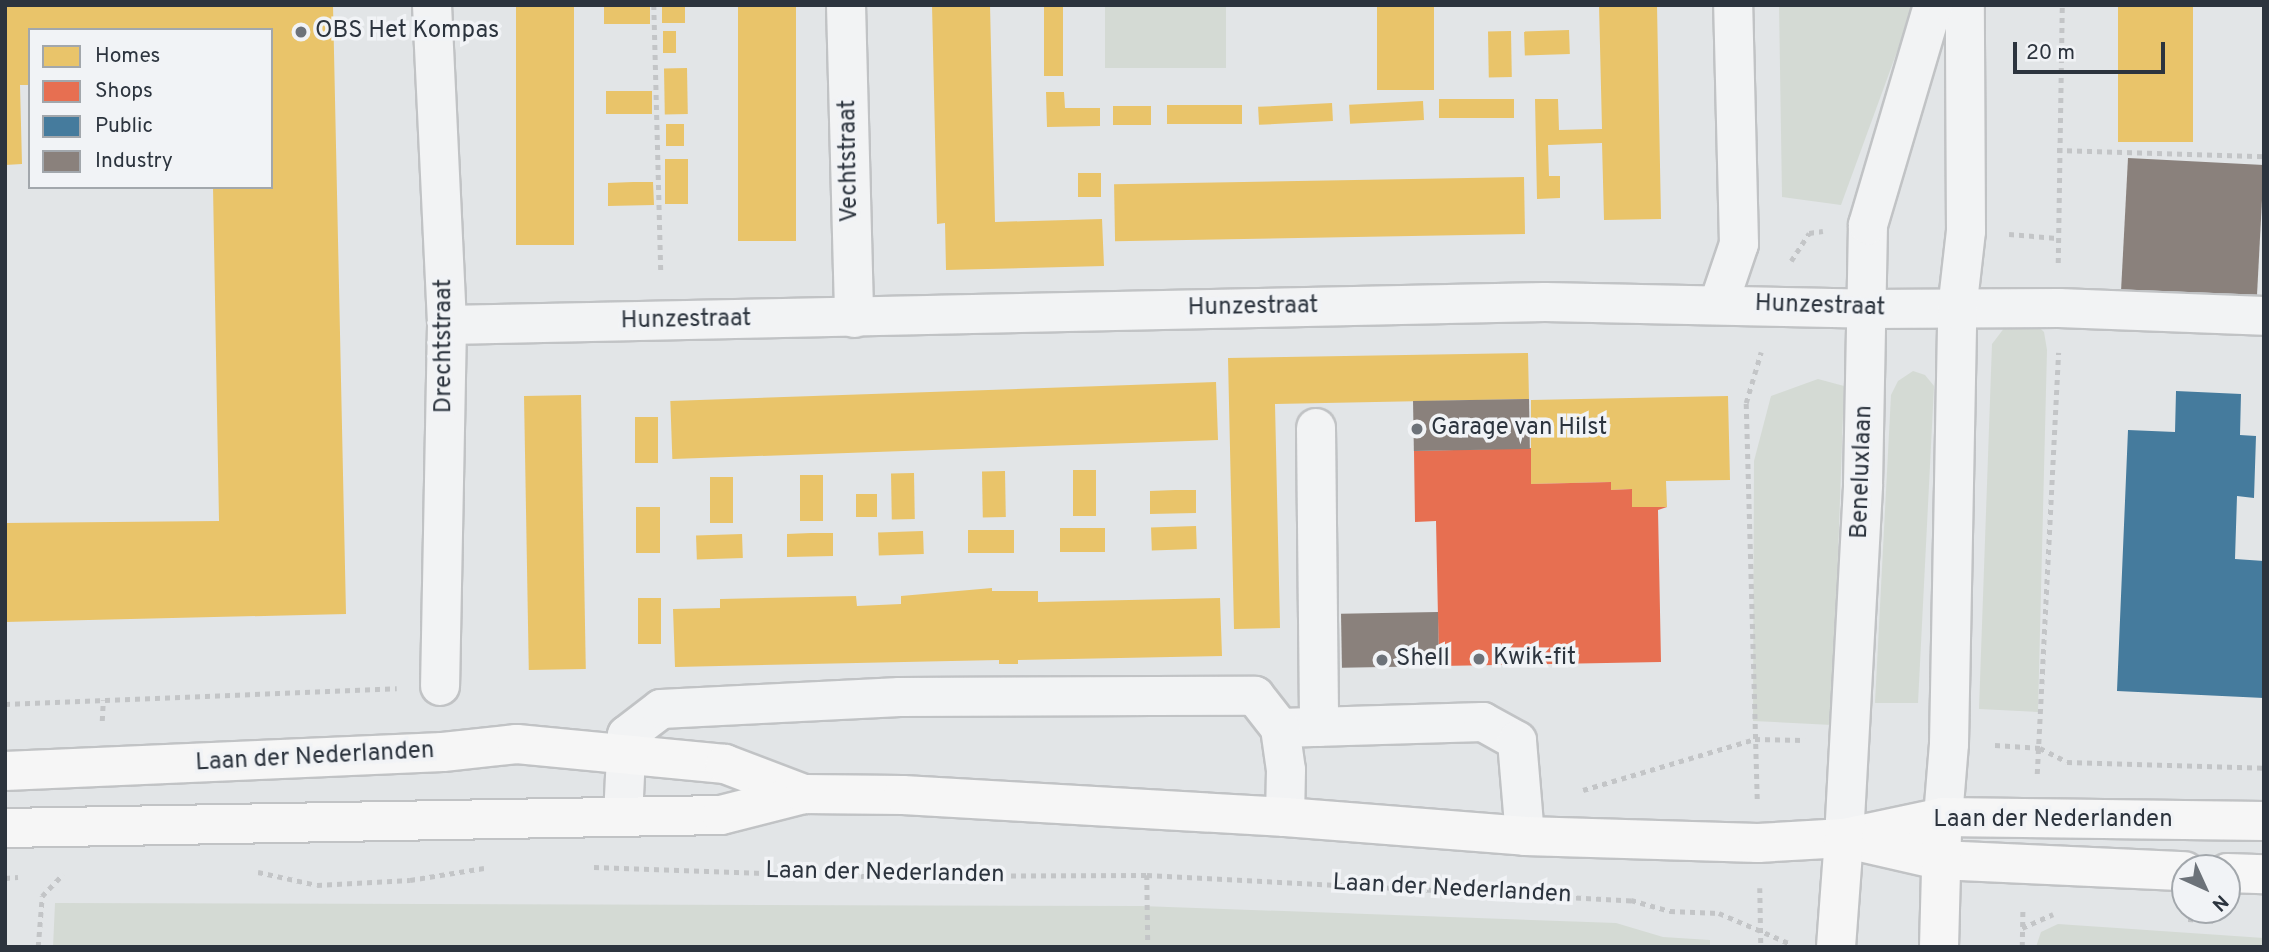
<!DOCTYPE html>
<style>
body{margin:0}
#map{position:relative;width:2269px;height:952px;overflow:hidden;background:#e2e5e7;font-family:Overpass,sans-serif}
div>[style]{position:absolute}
.green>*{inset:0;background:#d4dad4;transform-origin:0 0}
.homes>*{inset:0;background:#e9c46a;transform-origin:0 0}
.shops>*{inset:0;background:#e76f51}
.public>*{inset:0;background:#457b9d}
.industry>*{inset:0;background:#8a817c;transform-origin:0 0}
.path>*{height:4.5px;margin-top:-2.25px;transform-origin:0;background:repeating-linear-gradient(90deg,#c3c5c7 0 5px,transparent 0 10px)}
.roads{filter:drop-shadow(2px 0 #c1c3c5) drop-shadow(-2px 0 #c1c3c5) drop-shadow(0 2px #c1c3c5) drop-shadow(0 -2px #c1c3c5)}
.minor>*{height:38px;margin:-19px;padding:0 19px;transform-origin:19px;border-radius:19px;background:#f2f3f4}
.major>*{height:38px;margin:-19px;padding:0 19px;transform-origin:19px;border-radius:19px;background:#f6f6f6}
.dots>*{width:19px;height:19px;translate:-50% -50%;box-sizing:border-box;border:4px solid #f1f3f6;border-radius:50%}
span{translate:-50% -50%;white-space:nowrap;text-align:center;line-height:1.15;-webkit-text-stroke:7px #f1f3f6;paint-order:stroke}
.poi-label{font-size:24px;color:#2c343e}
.left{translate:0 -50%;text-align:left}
.street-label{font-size:24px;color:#2c343e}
.frame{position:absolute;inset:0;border:7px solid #2c343e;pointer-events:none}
.legend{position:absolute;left:28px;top:28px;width:245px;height:161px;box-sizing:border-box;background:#f1f3f6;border:2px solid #a2a7ac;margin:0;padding:9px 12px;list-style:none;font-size:21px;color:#2c343e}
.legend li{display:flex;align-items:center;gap:14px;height:35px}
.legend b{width:35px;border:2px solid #a2a7ac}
.north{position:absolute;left:2171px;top:854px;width:70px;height:70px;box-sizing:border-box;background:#f1f3f6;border:2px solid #a2a7ac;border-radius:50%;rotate:135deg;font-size:19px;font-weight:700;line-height:28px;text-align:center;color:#2c343e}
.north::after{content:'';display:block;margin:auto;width:24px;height:32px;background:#6c7279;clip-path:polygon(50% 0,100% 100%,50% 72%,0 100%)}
.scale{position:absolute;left:2013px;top:42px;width:152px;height:32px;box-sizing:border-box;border:4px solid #2c343e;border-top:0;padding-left:9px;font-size:21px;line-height:24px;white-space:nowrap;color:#2c343e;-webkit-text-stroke:5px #f1f3f6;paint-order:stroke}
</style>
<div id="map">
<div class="green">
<div style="left:1105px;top:5px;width:121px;height:63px"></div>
<div style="clip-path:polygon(1779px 5px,1914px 5px,1841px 205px,1782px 197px)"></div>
<div style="clip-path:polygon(2030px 319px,2044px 332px,2047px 350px,2038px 712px,1979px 709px,1992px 344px,2008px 323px)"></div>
<div style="clip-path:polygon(1913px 371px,1925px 375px,1934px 386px,1918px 703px,1875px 703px,1891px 395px,1898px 381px)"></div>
<div style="clip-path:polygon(1818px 379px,1844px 386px,1832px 725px,1753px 721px,1754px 461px,1771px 396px)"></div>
<div style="clip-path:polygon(55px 903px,1141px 906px,1616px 923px,1663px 937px,1710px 940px,1710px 947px,53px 947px)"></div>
<div style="clip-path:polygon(2058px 924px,2264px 938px,2264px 947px,2036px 947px,2041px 932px)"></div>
</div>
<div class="homes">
<div style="clip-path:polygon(5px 5px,333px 5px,346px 614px,5px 622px,5px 523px,219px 521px,213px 187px,271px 187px,271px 30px,30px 30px,30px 85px,20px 85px,22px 164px,5px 165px)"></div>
<div style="left:516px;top:5px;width:58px;height:240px"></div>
<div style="left:604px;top:5px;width:46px;height:19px"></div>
<div style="left:662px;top:5px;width:23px;height:18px"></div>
<div style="left:738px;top:5px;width:58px;height:236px"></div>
<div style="clip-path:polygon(932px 5px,990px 5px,995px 222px,1102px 219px,1104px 266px,946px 270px,945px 223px,937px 224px)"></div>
<div style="left:1044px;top:5px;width:19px;height:71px"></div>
<div style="left:1377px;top:5px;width:57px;height:85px"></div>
<div style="clip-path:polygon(1599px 5px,1657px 5px,1661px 219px,1604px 220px,1602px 143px,1548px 145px,1549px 176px,1560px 176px,1560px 198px,1537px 199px,1535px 99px,1558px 99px,1559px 130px,1602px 129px)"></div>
<div style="left:2118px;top:5px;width:75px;height:137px"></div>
<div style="left:1569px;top:30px;width:24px;height:45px;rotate:88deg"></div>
<div style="left:663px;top:31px;width:13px;height:22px"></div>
<div style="left:1511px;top:31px;width:46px;height:23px;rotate:89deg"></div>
<div style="left:687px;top:68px;width:46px;height:23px;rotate:89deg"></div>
<div style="left:652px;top:91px;width:23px;height:46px;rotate:90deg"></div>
<div style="clip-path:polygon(1046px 92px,1064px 92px,1065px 108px,1100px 108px,1100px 126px,1047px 127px)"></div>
<div style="left:1514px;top:99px;width:19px;height:75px;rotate:90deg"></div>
<div style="left:1423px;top:101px;width:19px;height:74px;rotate:87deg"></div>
<div style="left:1332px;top:103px;width:18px;height:74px;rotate:87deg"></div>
<div style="left:1242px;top:105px;width:19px;height:75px;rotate:90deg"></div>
<div style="left:1151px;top:106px;width:19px;height:38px;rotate:90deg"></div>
<div style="left:684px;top:124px;width:22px;height:18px;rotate:90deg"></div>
<div style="left:665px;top:159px;width:23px;height:45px"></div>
<div style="left:1078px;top:173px;width:23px;height:24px"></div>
<div style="left:1524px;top:177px;width:57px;height:410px;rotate:89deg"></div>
<div style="clip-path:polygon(633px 182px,653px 182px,654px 205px,608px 206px,608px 183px)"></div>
<div style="clip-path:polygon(1528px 353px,1529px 399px,1275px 404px,1280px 628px,1234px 629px,1228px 358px)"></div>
<div style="left:1216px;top:382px;width:58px;height:546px;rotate:88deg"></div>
<div style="left:581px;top:395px;width:274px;height:57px;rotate:89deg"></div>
<div style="clip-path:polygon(1728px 396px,1730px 480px,1666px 481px,1667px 507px,1632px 507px,1632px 489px,1611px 490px,1611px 482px,1531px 484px,1531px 400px)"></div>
<div style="left:635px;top:417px;width:23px;height:46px"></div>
<div style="left:1073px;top:470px;width:23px;height:46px"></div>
<div style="left:1005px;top:471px;width:46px;height:23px;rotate:89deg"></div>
<div style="left:914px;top:473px;width:46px;height:23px;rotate:89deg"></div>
<div style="left:800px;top:475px;width:23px;height:46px"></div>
<div style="left:710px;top:477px;width:23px;height:46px"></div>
<div style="clip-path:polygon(1175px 490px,1196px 490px,1196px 513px,1150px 514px,1150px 491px)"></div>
<div style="left:877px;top:494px;width:23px;height:21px;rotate:90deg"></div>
<div style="left:660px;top:507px;width:46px;height:24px;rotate:90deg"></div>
<div style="left:1196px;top:526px;width:23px;height:45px;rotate:88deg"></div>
<div style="left:1060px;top:528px;width:45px;height:24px"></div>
<div style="left:968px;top:530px;width:46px;height:23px"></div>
<div style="left:923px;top:531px;width:23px;height:45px;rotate:88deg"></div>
<div style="clip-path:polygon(811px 533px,833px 533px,833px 556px,787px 557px,787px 534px)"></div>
<div style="left:742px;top:534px;width:24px;height:46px;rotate:88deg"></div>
<div style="clip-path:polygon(992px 588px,992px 591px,1038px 591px,1038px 602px,1220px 598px,1222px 656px,1018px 660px,1018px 664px,999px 664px,999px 660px,675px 667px,673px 609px,720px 608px,720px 599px,811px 597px,856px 596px,857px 606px,901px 604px,901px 596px)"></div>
<div style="left:638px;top:598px;width:23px;height:46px"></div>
</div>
<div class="shops">
<div style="clip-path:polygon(1531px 448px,1531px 484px,1611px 482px,1611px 490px,1632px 489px,1632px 507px,1667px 507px,1658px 510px,1661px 662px,1439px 666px,1436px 521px,1415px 522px,1414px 451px)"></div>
</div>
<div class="public">
<div style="clip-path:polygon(2176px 391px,2241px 394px,2240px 435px,2256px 436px,2254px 498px,2237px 496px,2235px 559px,2264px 561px,2264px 698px,2117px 691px,2128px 430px,2175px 432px)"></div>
</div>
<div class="industry">
<div style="left:2128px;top:158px;width:136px;height:133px;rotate:3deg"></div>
<div style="left:1529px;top:399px;width:50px;height:116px;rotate:89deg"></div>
<div style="left:1438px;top:612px;width:54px;height:97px;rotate:89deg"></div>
</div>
<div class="path">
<div style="left:654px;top:5px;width:269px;rotate:88.5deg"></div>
<div style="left:2057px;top:150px;width:207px;rotate:1.7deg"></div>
<div style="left:2009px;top:234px;width:48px;rotate:4.8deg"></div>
<div style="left:1791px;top:261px;width:33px;rotate:-57deg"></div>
<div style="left:1809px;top:233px;width:14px;rotate:-8deg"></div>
<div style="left:2058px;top:263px;width:258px;rotate:-89.1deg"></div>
<div style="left:5px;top:704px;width:392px;rotate:-2.3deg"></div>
<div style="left:102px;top:721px;width:21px;rotate:-87deg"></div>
<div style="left:1995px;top:745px;width:45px;rotate:3.8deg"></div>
<div style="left:2040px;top:748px;width:30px;rotate:27deg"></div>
<div style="left:2067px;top:762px;width:197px;rotate:1.7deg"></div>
<div style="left:2037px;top:774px;width:422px;rotate:-87.1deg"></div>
<div style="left:1583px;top:790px;width:179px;rotate:-16.5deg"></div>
<div style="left:1755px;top:739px;width:50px;rotate:1.1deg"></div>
<div style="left:1757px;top:799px;width:396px;rotate:-91.6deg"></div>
<div style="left:1746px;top:403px;width:53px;rotate:-73.6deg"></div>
<div style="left:594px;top:867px;width:257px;rotate:2deg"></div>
<div style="left:851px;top:876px;width:296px;rotate:-0.2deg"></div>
<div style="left:1147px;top:875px;width:485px;rotate:3deg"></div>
<div style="left:1631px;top:900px;width:41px;rotate:15.8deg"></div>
<div style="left:1670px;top:911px;width:49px;rotate:2.3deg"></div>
<div style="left:1719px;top:913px;width:78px;rotate:23.3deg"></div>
<div style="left:258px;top:872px;width:60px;rotate:12.4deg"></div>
<div style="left:317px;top:885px;width:93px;rotate:-3.1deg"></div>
<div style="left:410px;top:880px;width:75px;rotate:-9.2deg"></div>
<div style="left:1147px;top:875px;width:72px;rotate:89.2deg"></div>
<div style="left:5px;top:878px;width:13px;rotate:-4deg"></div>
<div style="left:1760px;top:888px;width:59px;rotate:89deg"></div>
<div style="left:2188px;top:919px;width:29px;rotate:4deg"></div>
<div style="left:2022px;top:928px;width:34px;rotate:-24deg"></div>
<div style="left:38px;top:947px;width:51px;rotate:-85.5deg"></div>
<div style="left:42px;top:896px;width:30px;rotate:-46deg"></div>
<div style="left:2022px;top:947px;width:39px;rotate:-89deg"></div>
</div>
<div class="roads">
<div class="minor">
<div style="left:432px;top:5px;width:320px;rotate:87.3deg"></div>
<div style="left:447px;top:325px;width:361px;rotate:91.1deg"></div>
<div style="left:846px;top:5px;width:313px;rotate:88.5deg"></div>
<div style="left:1719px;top:303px;width:62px;rotate:-71.3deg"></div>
<div style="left:1739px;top:244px;width:239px;rotate:-91.4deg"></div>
<div style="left:447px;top:325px;width:1098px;rotate:-1.2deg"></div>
<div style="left:1545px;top:302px;width:323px;rotate:1.2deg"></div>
<div style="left:1868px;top:309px;width:191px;rotate:-0.3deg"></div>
<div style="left:2059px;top:308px;width:205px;rotate:2.2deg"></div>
<div style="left:1316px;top:428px;width:299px;rotate:89.4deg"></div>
<div style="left:1280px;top:728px;width:203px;rotate:-1.7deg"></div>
<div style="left:1483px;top:722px;width:39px;rotate:29deg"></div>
<div style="left:1517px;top:741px;width:95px;rotate:85.2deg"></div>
<div style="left:623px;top:817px;width:82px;rotate:-87.2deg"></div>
<div style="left:627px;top:735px;width:43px;rotate:-37.4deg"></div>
<div style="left:661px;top:709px;width:239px;rotate:-2.9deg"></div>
<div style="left:900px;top:697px;width:355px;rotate:-0.2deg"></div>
<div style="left:1255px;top:696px;width:41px;rotate:52deg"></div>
<div style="left:1280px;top:728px;width:42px;rotate:81.9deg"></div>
<div style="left:1286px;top:770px;width:47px;rotate:91.2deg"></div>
<div style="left:1943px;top:817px;width:73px;rotate:-85.3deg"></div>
<div style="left:1949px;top:744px;width:434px;rotate:-88.9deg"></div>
<div style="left:1957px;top:310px;width:80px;rotate:-83.5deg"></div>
<div style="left:1966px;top:231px;width:226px;rotate:-90.3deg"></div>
<div style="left:1844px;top:838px;width:354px;rotate:-86.9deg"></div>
<div style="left:1863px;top:485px;width:260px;rotate:-88.9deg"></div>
<div style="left:1868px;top:225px;width:229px;rotate:-73.5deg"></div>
</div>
<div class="major">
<div style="left:5px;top:771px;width:438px;rotate:-2.5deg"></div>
<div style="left:443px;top:752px;width:74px;rotate:-6.2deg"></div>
<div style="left:517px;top:744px;width:209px;rotate:5.5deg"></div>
<div style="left:725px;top:764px;width:85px;rotate:20.8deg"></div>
<div style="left:5px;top:828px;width:716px;rotate:-1.04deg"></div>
<div style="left:721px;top:815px;width:86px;rotate:-14.2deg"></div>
<div style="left:804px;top:794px;width:99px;rotate:0.6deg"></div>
<div style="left:903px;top:795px;width:383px;rotate:3.3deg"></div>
<div style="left:1285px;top:817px;width:241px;rotate:4.5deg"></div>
<div style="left:1525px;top:836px;width:233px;rotate:1.7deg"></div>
<div style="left:1758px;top:843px;width:86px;rotate:-3.3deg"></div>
<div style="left:1844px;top:838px;width:101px;rotate:-12deg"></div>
<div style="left:1943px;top:817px;width:321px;rotate:0.7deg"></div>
<div style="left:1856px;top:841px;width:85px;rotate:12.9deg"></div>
<div style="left:1939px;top:860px;width:246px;rotate:2.6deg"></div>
<div style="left:2227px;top:873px;width:37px;rotate:2deg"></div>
<div style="left:1836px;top:947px;width:109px;rotate:-85.8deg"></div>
<div style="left:1939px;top:947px;width:114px;rotate:-88.5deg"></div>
</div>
</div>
<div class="dots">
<div style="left:301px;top:32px;background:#6c7279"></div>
<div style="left:1417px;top:429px;background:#6c7279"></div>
<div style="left:1479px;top:659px;background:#6c7279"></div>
<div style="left:1382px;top:660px;background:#6c7279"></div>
</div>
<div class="poi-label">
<span class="left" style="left:315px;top:32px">OBS Het Kompas</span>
<span class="left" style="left:1431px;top:429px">Garage van Hilst</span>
<span class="left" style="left:1493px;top:659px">Kwik-fit</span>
<span class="left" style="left:1396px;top:660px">Shell</span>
</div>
<div class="street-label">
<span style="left:850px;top:161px;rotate:-91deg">Vechtstraat</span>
<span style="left:1820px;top:307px;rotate:2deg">Hunzestraat</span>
<span style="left:1253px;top:308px;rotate:-1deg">Hunzestraat</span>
<span style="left:686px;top:321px;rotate:-1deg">Hunzestraat</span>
<span style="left:445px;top:346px;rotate:-90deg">Drechtstraat</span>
<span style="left:1863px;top:472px;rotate:-88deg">Beneluxlaan</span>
<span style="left:315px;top:758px;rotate:-3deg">Laan der Nederlanden</span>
<span style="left:2053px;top:821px">Laan der Nederlanden</span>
<span style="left:885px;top:874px;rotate:1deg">Laan der Nederlanden</span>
<span style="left:1452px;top:890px;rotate:3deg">Laan der Nederlanden</span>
</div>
<div class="frame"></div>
<ul class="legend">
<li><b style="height:19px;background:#e9c46a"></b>Homes</li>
<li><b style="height:19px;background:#e76f51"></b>Shops</li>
<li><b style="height:19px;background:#457b9d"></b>Public</li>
<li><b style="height:19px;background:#8a817c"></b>Industry</li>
</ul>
<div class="north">N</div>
<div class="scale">20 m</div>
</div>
